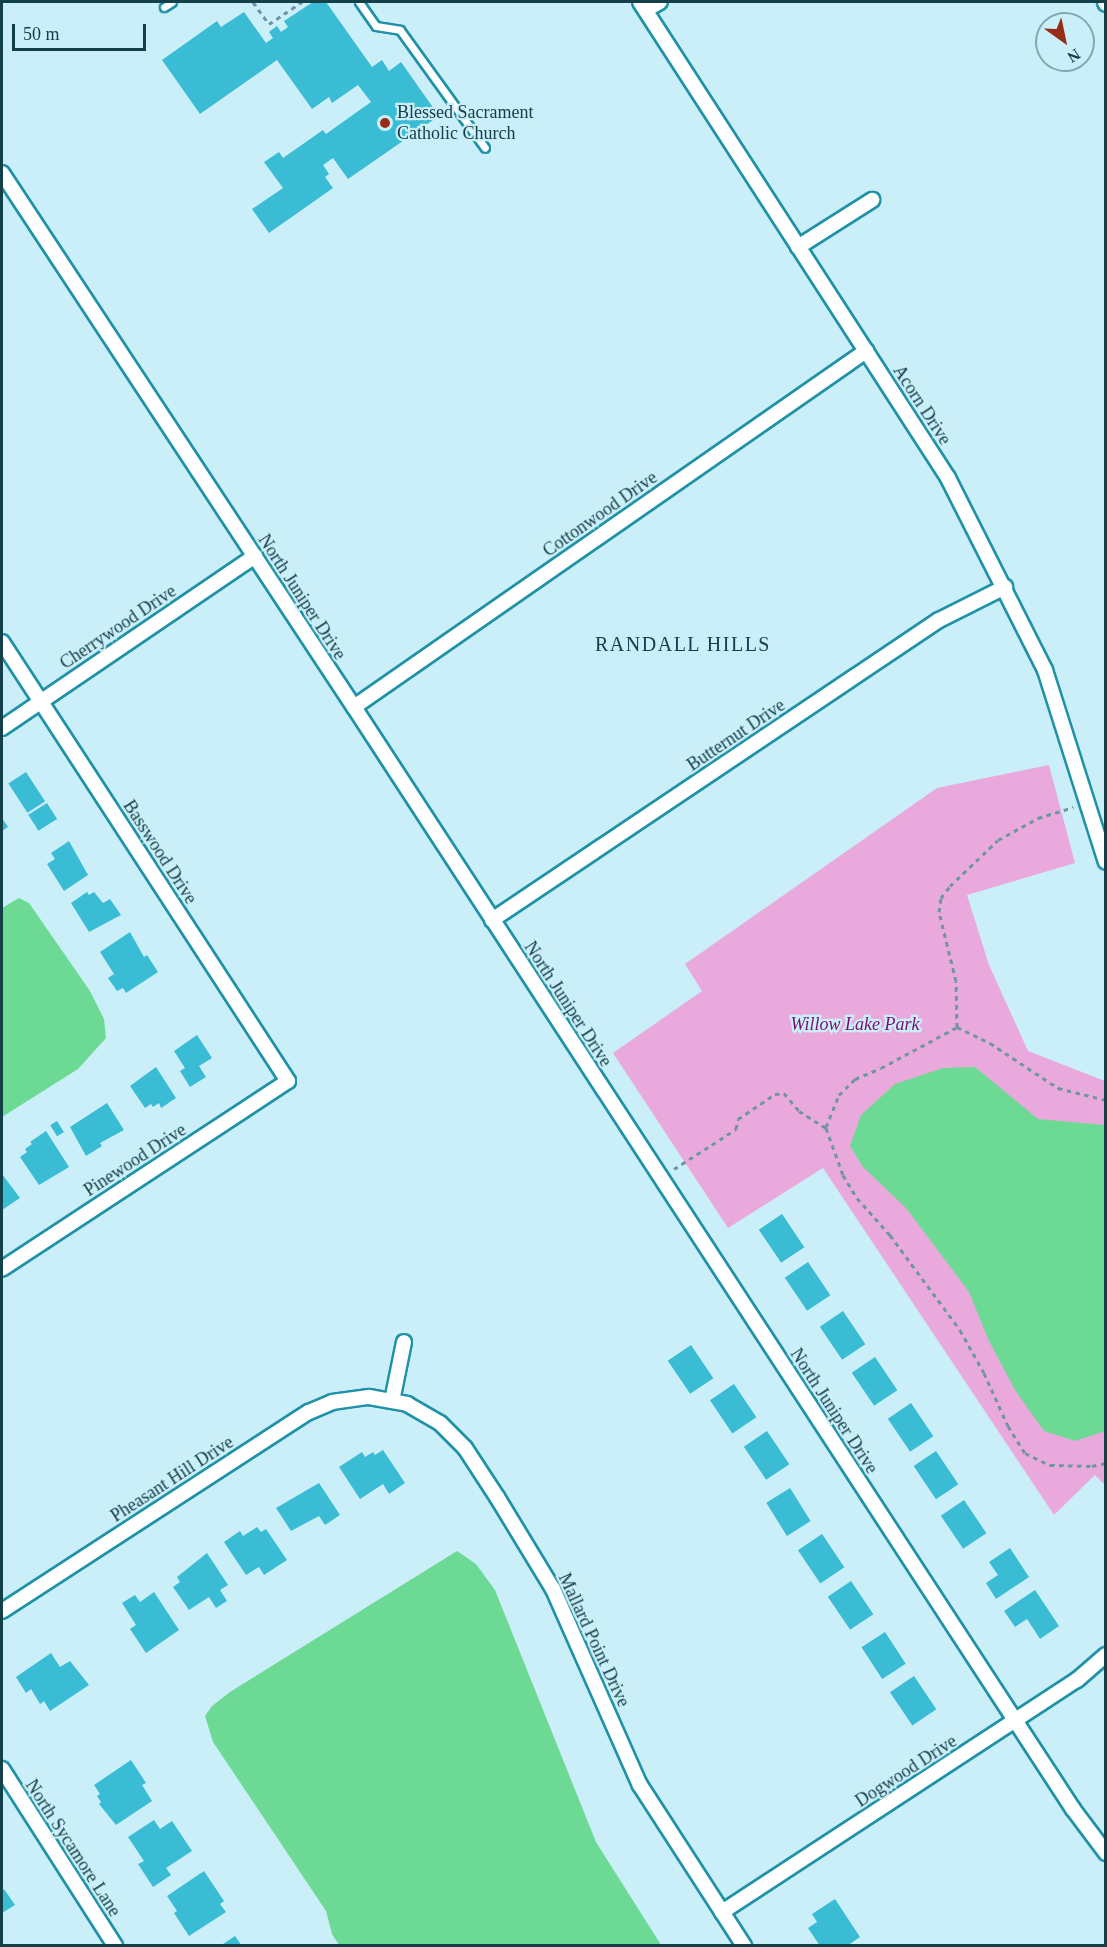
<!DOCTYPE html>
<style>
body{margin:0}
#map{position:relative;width:1107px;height:1947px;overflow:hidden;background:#cbeff8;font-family:Georgia,serif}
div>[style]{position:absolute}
.green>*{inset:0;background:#eaa9dd}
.water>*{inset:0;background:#6cda94}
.building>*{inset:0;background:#3bbcd5;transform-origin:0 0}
.path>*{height:3px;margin-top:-1.5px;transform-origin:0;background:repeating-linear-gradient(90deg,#6e969f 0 4.5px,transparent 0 9px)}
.roads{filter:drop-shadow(2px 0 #1f92a7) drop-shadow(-2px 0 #1f92a7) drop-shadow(0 2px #1f92a7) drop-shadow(0 -2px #1f92a7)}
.lane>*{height:7px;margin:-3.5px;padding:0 3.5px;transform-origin:3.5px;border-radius:3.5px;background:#fff}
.street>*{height:14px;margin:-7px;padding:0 7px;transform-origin:7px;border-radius:7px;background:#fff}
.dots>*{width:16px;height:16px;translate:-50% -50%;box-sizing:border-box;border:3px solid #cbeff8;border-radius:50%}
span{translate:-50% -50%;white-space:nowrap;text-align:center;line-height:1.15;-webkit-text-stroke:4.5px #cbeff8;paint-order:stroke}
.poi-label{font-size:18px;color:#144049}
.left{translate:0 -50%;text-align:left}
.street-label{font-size:18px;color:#144049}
.park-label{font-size:18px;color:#7c0d6f;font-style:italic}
.neighbourhood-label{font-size:20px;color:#144049;letter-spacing:1.5px}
.frame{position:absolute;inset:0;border:3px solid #144049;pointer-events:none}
.north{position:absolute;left:1035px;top:12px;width:60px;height:60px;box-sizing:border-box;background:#cbeff8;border:2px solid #82a9b2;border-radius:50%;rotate:147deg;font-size:16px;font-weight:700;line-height:24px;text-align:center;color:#144049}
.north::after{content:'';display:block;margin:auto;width:21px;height:27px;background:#962d16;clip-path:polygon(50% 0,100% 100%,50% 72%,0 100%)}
.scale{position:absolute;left:12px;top:24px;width:134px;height:27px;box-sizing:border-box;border:3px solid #144049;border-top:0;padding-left:8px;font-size:18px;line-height:21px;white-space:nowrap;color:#144049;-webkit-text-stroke:4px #cbeff8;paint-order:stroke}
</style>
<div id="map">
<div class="green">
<div style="clip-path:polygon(1049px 765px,1075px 863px,967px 895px,989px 965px,1028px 1051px,1105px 1081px,1105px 1485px,1095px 1475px,1054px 1515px,823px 1168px,728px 1228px,613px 1053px,702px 991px,685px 964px,937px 788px)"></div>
</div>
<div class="water">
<div style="clip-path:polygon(19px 898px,29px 903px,90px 991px,104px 1019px,106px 1038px,78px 1069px,2px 1117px,2px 908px)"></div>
<div style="clip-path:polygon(975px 1067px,1038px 1119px,1105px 1125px,1105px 1431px,1075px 1441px,1044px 1431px,1015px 1390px,989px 1341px,969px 1292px,906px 1208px,863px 1167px,850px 1146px,861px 1115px,895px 1084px,943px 1068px)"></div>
<div style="clip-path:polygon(457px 1551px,476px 1564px,495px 1590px,596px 1842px,661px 1945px,339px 1945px,332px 1934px,326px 1911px,213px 1742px,205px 1716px,212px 1706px,230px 1692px)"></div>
</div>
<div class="building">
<div style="clip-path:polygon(313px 2px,326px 2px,372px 67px,382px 60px,389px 71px,401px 62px,439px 116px,348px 179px,333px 158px,323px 165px,329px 174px,325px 177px,333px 188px,269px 233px,252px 209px,283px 188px,264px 162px,279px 152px,283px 158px,323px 130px,326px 134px,371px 102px,358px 85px,332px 103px,329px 97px,312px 109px,277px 60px,200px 114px,162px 60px,217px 21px,221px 27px,244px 12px,266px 43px,273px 38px,269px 32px,277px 26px,281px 32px,288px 27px,284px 21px)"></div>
<div style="left:26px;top:772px;width:35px;height:21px;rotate:57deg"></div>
<div style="left:47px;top:803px;width:19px;height:22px;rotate:58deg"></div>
<div style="clip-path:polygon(2px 818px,8px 827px,2px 831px)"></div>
<div style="clip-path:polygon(69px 841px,88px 875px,64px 891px,47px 864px,55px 859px,51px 853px)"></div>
<div style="clip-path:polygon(87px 892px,89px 895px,94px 892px,103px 903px,110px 899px,121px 915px,89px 932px,71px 903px)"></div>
<div style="clip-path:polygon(130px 932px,144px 957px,147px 955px,158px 972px,126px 993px,123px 988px,117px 991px,108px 978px,114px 974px,100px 952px)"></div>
<div style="clip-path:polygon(197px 1035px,212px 1058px,199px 1066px,206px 1077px,190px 1087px,180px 1071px,185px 1068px,174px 1051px)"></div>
<div style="clip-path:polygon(156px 1067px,176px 1098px,161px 1108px,159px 1103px,153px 1107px,151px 1104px,145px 1108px,130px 1086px)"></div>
<div style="clip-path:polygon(107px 1103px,124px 1130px,100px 1143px,102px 1146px,86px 1156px,70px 1127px)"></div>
<div style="left:57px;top:1121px;width:13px;height:8px;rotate:58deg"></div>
<div style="clip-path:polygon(46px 1131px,69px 1167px,39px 1185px,20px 1157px,27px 1152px,25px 1149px,32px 1144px,30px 1142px)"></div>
<div style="clip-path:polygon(2px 1174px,20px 1198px,2px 1210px)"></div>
<div style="left:782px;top:1214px;width:40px;height:28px;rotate:56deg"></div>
<div style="left:808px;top:1262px;width:40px;height:28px;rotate:56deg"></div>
<div style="left:843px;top:1311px;width:40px;height:28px;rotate:56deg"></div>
<div style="left:691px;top:1345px;width:40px;height:28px;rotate:56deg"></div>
<div style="left:875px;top:1357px;width:40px;height:28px;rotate:56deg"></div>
<div style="left:734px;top:1384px;width:40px;height:29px;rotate:56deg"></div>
<div style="left:911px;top:1403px;width:40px;height:28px;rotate:56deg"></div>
<div style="left:767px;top:1431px;width:40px;height:28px;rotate:56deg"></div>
<div style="clip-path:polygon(383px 1450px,405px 1483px,389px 1494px,383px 1484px,360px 1499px,339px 1467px,362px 1452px,365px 1457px,373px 1452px,375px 1455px)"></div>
<div style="left:936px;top:1451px;width:40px;height:27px;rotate:56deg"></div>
<div style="clip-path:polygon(319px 1483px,340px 1515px,325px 1525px,319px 1516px,291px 1531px,276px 1508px)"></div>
<div style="left:790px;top:1488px;width:39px;height:28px;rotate:58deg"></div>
<div style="left:964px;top:1500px;width:40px;height:28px;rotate:56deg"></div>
<div style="clip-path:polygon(257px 1527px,261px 1532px,266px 1529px,287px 1560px,264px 1575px,259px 1567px,246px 1575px,224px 1542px,240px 1531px,243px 1536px)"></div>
<div style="left:822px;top:1534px;width:40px;height:29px;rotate:56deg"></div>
<div style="clip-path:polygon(1010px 1548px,1029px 1577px,996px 1599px,986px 1583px,998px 1575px,989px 1562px)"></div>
<div style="clip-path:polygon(207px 1553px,228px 1585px,220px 1590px,227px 1601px,216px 1608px,209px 1597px,189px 1610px,173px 1587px,180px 1582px,177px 1577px)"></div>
<div style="left:851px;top:1581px;width:40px;height:28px;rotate:56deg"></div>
<div style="clip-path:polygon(1035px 1590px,1059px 1626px,1040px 1639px,1027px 1619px,1015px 1627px,1004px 1611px)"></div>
<div style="clip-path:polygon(154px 1592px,179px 1630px,146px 1653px,130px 1629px,136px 1625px,122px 1603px,135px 1595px,140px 1602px)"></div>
<div style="left:885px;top:1632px;width:38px;height:28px;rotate:57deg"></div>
<div style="clip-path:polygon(51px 1653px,60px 1667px,70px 1661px,89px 1685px,50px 1711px,44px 1701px,40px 1704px,31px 1689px,26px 1693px,16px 1677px)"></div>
<div style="left:914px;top:1676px;width:40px;height:29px;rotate:56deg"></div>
<div style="clip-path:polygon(131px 1760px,146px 1783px,142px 1785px,152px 1801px,116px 1825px,99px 1804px,101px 1802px,97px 1796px,100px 1794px,94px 1785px)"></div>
<div style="clip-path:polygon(154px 1820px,160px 1829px,172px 1821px,192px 1851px,166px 1868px,171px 1875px,153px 1887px,138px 1864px,144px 1861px,128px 1837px)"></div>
<div style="clip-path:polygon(204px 1871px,224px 1901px,220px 1904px,226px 1912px,189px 1936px,174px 1913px,177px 1911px,167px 1896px)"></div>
<div style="clip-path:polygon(4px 1889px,15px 1905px,2px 1913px,2px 1891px)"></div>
<div style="clip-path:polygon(835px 1899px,860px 1937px,847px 1946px,820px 1946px,808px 1928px,817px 1922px,812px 1914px)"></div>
<div style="clip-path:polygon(235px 1936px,242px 1946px,220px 1946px)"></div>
</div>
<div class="path">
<div style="left:253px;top:2px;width:27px;rotate:54deg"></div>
<div style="left:269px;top:24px;width:40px;rotate:-34deg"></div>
<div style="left:957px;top:1027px;width:46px;rotate:-91.2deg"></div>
<div style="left:956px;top:981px;width:71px;rotate:-103.8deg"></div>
<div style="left:939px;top:912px;width:14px;rotate:-82deg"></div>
<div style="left:941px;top:898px;width:15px;rotate:-53deg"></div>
<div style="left:950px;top:886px;width:66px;rotate:-43.8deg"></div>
<div style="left:998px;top:840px;width:46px;rotate:-28.8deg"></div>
<div style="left:1038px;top:818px;width:37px;rotate:-17deg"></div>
<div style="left:957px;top:1027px;width:37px;rotate:26deg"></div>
<div style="left:990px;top:1043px;width:82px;rotate:33.5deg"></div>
<div style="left:1058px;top:1088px;width:49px;rotate:14deg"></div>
<div style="left:826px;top:1127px;width:35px;rotate:-68deg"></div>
<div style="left:839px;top:1095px;width:23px;rotate:-45deg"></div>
<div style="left:855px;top:1079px;width:28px;rotate:-23deg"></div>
<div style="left:881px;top:1068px;width:86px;rotate:-28.3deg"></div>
<div style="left:674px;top:1169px;width:74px;rotate:-32.8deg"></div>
<div style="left:736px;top:1129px;width:10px;rotate:-79deg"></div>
<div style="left:738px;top:1119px;width:45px;rotate:-34deg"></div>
<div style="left:775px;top:1094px;width:9px;rotate:-6deg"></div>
<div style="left:784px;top:1093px;width:23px;rotate:50deg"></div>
<div style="left:799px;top:1111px;width:32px;rotate:32deg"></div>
<div style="left:826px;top:1128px;width:50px;rotate:70.1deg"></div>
<div style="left:843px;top:1175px;width:27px;rotate:59deg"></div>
<div style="left:857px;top:1198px;width:50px;rotate:48.3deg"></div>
<div style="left:890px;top:1235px;width:118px;rotate:53.6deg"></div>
<div style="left:960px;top:1330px;width:49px;rotate:60.8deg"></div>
<div style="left:984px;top:1373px;width:58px;rotate:65.6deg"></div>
<div style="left:1008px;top:1426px;width:32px;rotate:58deg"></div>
<div style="left:1025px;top:1453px;width:28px;rotate:26deg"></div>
<div style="left:1050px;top:1465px;width:42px;rotate:1.4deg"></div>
<div style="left:1092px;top:1466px;width:14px;rotate:-12deg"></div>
</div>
<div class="roads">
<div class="lane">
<div style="left:359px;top:2px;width:29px;rotate:55deg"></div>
<div style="left:376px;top:26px;width:24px;rotate:9deg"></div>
<div style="left:400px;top:30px;width:145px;rotate:54.2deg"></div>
<div style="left:164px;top:7px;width:9px;rotate:-32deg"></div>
</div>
<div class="street">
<div style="left:640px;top:2px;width:567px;rotate:57.09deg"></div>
<div style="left:948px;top:478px;width:215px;rotate:63.2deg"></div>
<div style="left:1045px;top:670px;width:201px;rotate:72.4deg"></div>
<div style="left:1105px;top:2px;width:2px;rotate:63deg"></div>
<div style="left:646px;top:10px;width:16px;rotate:-30deg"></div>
<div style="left:2px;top:173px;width:640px;rotate:56.61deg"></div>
<div style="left:354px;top:707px;width:1316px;rotate:56.88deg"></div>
<div style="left:1073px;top:1809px;width:55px;rotate:53.1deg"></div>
<div style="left:798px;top:247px;width:88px;rotate:-32.4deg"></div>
<div style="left:2px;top:642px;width:524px;rotate:56.92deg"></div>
<div style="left:288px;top:1081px;width:342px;rotate:146.7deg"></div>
<div style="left:354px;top:707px;width:624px;rotate:-34.81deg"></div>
<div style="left:2px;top:728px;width:306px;rotate:-34.2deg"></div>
<div style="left:492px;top:920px;width:538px;rotate:-33.87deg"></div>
<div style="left:939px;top:620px;width:74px;rotate:-26.6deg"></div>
<div style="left:392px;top:1401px;width:60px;rotate:-78.5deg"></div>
<div style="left:2px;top:1611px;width:366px;rotate:-33deg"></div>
<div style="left:309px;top:1412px;width:25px;rotate:-23deg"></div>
<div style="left:332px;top:1402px;width:37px;rotate:-8deg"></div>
<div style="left:369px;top:1397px;width:39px;rotate:10deg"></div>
<div style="left:407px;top:1404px;width:38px;rotate:30deg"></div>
<div style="left:440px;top:1423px;width:35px;rotate:45deg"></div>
<div style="left:465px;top:1448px;width:59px;rotate:56.9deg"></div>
<div style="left:497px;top:1497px;width:108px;rotate:58.7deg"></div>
<div style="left:553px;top:1589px;width:214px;rotate:66.1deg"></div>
<div style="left:640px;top:1785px;width:192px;rotate:57.1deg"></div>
<div style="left:2px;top:1769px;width:210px;rotate:57.4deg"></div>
<div style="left:722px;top:1912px;width:424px;rotate:-33.2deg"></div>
<div style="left:1077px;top:1680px;width:38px;rotate:-41deg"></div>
</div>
</div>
<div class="dots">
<div style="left:385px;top:123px;background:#962d16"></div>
</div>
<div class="poi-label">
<span class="left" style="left:397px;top:123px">Blessed Sacrament<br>Catholic Church</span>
</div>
<div class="street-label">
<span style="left:922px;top:405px;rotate:57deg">Acorn Drive</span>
<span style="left:600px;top:514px;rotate:-35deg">Cottonwood Drive</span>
<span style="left:302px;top:597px;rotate:57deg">North Juniper Drive</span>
<span style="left:118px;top:627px;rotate:-34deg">Cherrywood Drive</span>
<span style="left:736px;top:735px;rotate:-34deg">Butternut Drive</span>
<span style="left:160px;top:852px;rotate:57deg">Basswood Drive</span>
<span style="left:568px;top:1004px;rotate:57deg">North Juniper Drive</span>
<span style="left:135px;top:1160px;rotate:-33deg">Pinewood Drive</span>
<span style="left:834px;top:1411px;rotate:57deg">North Juniper Drive</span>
<span style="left:172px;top:1479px;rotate:-33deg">Pheasant Hill Drive</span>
<span style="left:594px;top:1640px;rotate:65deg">Mallard Point Drive</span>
<span style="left:906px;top:1771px;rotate:-33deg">Dogwood Drive</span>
<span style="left:73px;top:1848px;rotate:57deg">North Sycamore Lane</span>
</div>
<div class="park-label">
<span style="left:855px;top:1024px">Willow Lake Park</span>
</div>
<div class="neighbourhood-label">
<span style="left:683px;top:644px">RANDALL HILLS</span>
</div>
<div class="frame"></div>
<div class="north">N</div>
<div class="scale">50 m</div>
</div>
